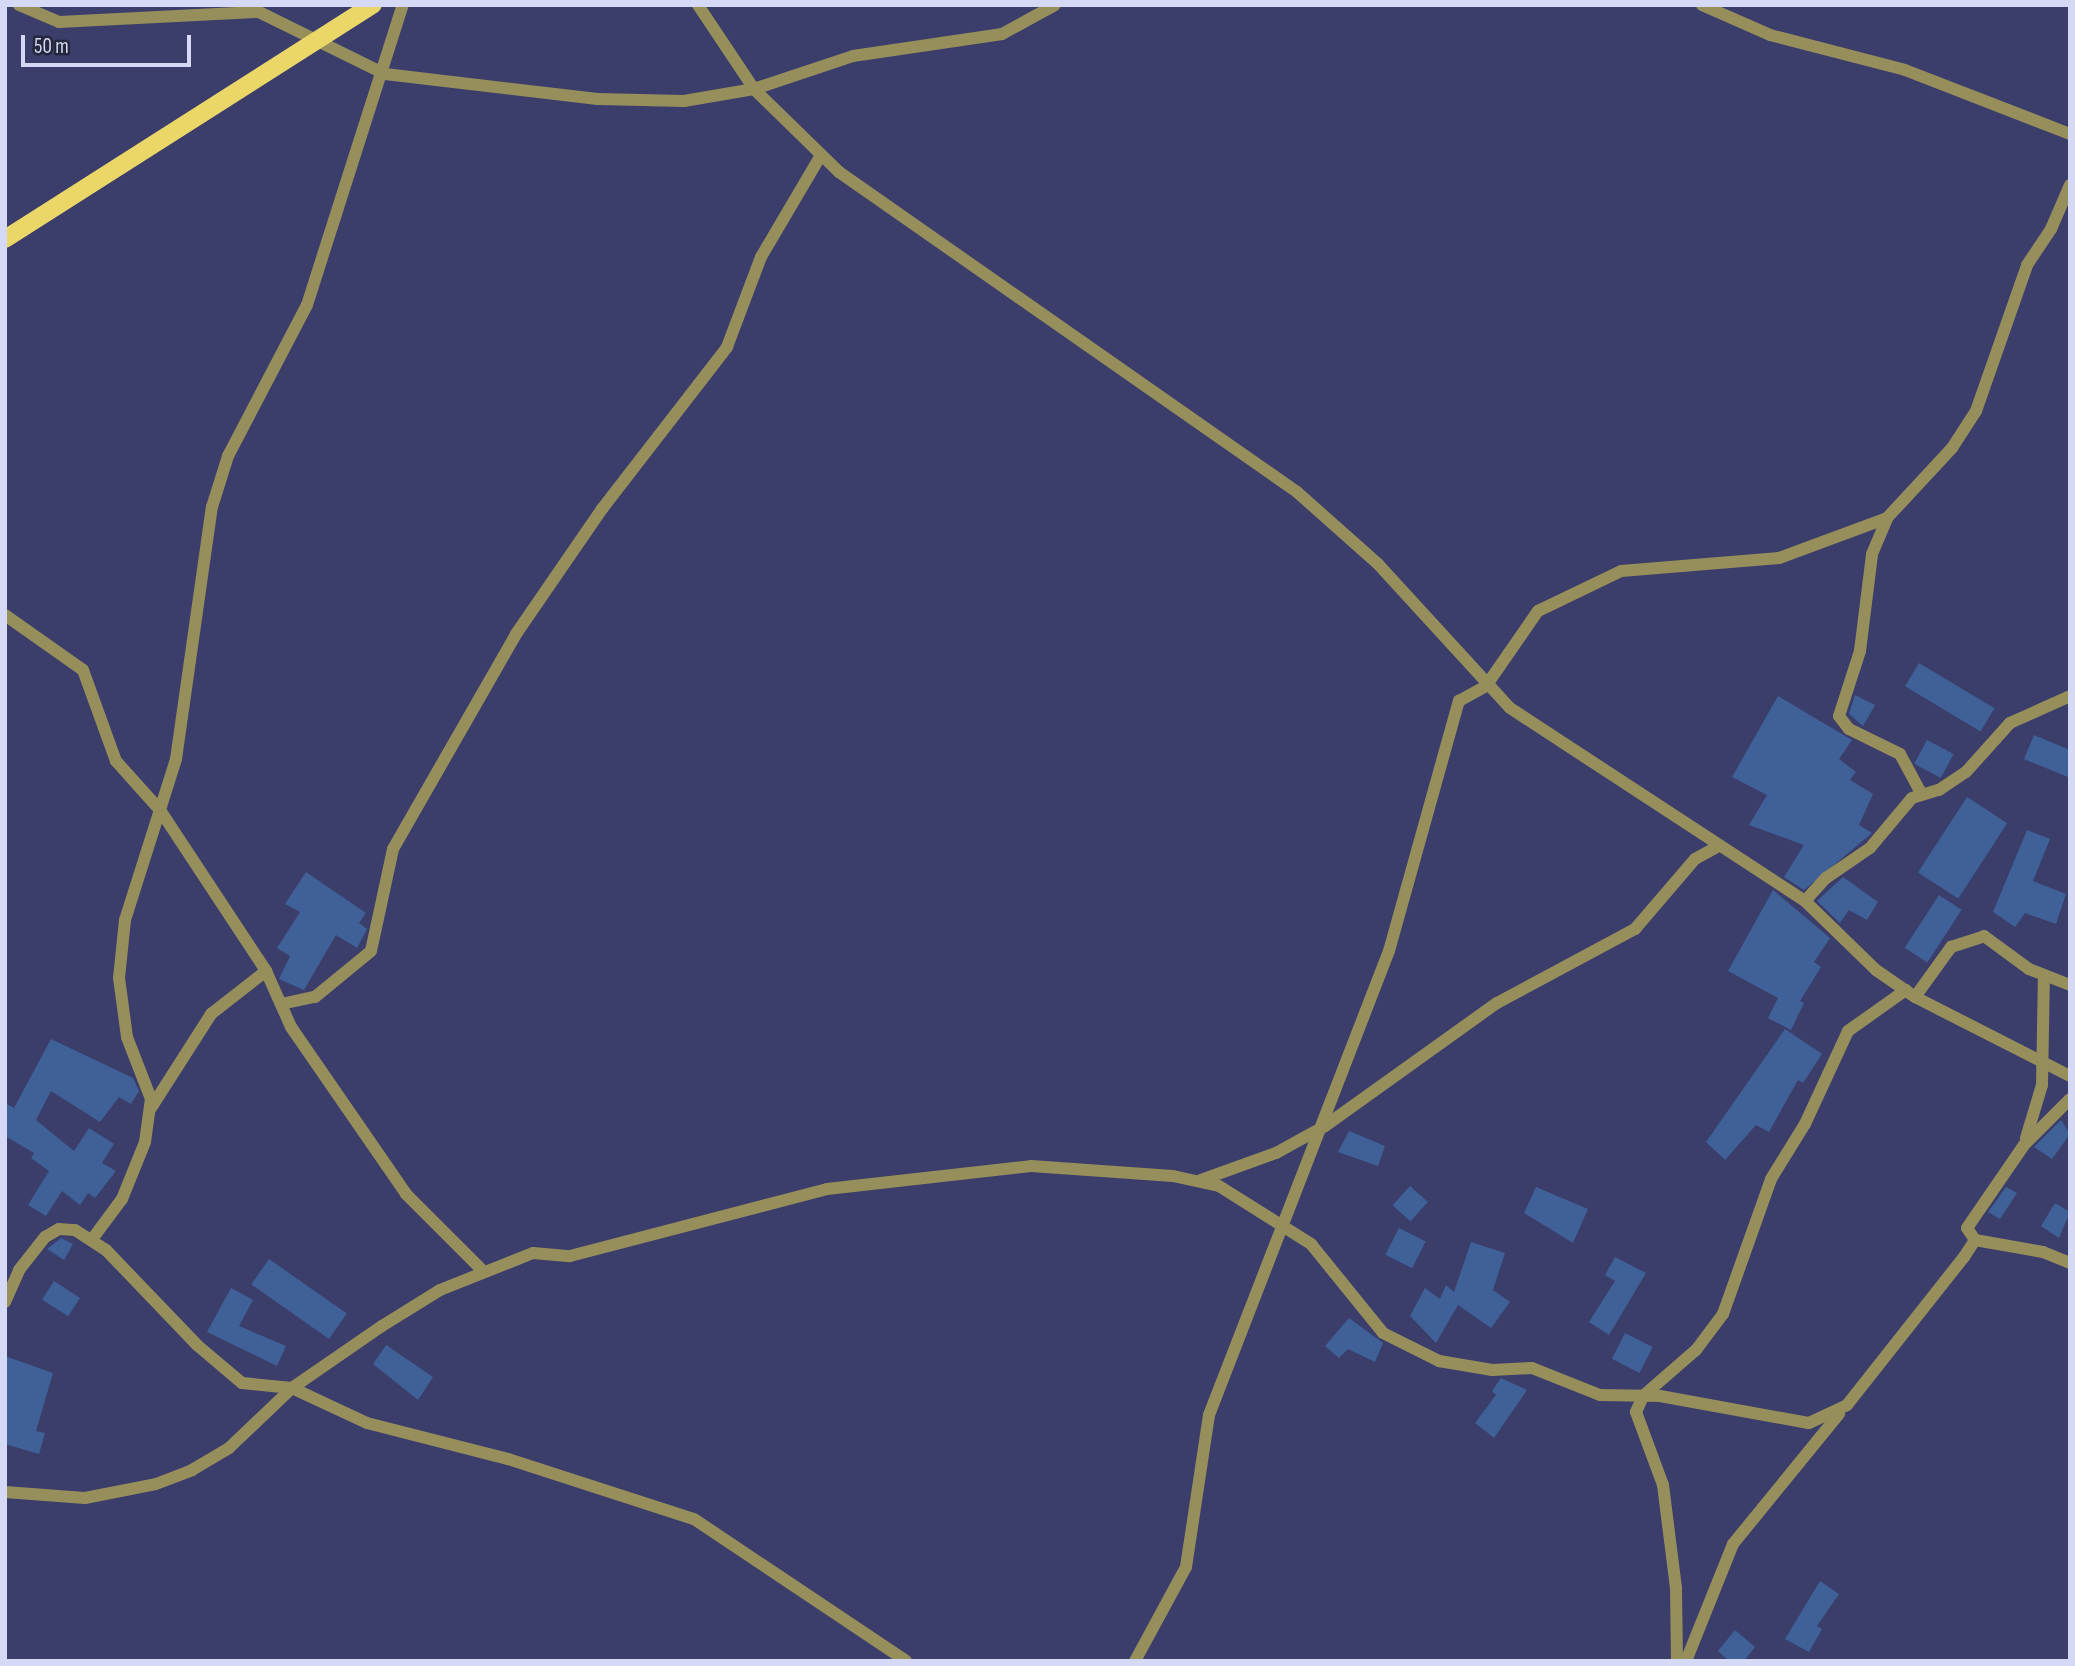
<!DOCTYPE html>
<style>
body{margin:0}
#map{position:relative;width:2075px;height:1666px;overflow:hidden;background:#3b3d6b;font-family:"Sofia Sans Condensed",sans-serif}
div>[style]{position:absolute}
.building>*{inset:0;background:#3f6198;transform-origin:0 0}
.minor>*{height:12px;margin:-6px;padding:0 6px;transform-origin:6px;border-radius:6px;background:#968e5b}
.major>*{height:18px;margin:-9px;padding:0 9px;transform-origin:9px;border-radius:9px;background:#ead768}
span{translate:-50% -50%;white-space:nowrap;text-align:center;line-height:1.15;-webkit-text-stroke:6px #25273c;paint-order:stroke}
.frame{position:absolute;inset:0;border:7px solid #d5d9f5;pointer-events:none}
.scale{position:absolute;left:21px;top:35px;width:170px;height:32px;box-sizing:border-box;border:4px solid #d5d9f5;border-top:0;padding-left:9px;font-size:21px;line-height:24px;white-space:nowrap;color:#d5d9f5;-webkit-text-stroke:5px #25273c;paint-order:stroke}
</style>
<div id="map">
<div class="building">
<div style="left:1919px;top:663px;width:88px;height:27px;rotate:31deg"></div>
<div style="clip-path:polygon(1855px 695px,1875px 705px,1863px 726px,1849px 714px)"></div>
<div style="clip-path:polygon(1778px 696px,1852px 740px,1839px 759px,1856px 772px,1850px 780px,1873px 794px,1859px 825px,1872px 833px,1804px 890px,1784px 877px,1804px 845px,1749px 825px,1767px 795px,1732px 777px)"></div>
<div style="clip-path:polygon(2034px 735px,2070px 750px,2070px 778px,2024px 759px)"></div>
<div style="left:1927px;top:740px;width:30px;height:27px;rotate:28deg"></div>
<div style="left:1967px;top:797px;width:48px;height:90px;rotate:33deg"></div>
<div style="clip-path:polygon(2027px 830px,2050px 839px,2033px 881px,2066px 894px,2056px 924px,2025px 913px,2015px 927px,1993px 912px)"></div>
<div style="clip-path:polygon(306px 872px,366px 913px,359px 923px,367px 929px,357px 948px,336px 935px,304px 990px,279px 979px,290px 956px,277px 948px,300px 912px,285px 904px)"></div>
<div style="clip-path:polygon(1843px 877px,1878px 902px,1867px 920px,1849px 910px,1840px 923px,1817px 901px)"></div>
<div style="clip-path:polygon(1773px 890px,1830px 938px,1814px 962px,1821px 967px,1800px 1001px,1804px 1003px,1791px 1030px,1768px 1018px,1778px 998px,1728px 971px)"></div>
<div style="left:1939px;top:895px;width:27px;height:63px;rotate:33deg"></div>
<div style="clip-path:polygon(1785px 1029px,1822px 1054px,1803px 1083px,1798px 1080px,1769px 1132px,1756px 1125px,1725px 1160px,1706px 1142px)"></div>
<div style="clip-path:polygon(51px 1039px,133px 1078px,139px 1091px,131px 1104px,119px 1097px,100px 1122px,51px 1091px,36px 1120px,74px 1151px,89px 1128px,114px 1144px,102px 1163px,116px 1171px,95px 1198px,88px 1193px,80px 1205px,62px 1191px,46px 1216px,28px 1205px,49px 1171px,31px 1158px,34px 1153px,5px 1136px,5px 1103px,14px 1108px)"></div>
<div style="clip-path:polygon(2061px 1120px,2070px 1134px,2052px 1159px,2034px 1147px)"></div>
<div style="clip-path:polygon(1349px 1131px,1385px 1146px,1378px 1166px,1338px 1152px)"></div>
<div style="left:1410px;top:1186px;width:24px;height:26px;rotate:42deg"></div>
<div style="clip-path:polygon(1536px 1187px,1588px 1209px,1573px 1243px,1524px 1213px)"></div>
<div style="clip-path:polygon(2006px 1187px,2017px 1193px,2000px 1219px,1988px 1212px)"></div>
<div style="clip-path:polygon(2055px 1203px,2070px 1212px,2059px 1238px,2041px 1226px)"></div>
<div style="left:1399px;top:1228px;width:30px;height:30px;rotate:27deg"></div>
<div style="clip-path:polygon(61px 1238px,73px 1244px,64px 1260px,47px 1249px)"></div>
<div style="clip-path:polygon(1471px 1242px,1505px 1253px,1493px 1290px,1510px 1302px,1491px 1328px,1458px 1305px,1436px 1343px,1410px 1316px,1425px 1288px,1440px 1299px,1446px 1285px,1454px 1292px)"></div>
<div style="clip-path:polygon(1615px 1257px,1646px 1273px,1609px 1335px,1589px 1322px,1615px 1281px,1605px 1275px)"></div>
<div style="left:269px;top:1259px;width:95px;height:31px;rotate:35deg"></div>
<div style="left:54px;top:1281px;width:31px;height:22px;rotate:33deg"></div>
<div style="clip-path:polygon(231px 1288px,253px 1300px,239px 1326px,286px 1346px,277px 1366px,207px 1332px)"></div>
<div style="clip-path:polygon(1349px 1318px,1383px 1343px,1375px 1362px,1348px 1349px,1339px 1358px,1325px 1346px)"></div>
<div style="left:1625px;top:1333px;width:31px;height:29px;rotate:27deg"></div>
<div style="clip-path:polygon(386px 1345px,433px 1377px,418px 1400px,373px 1364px)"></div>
<div style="clip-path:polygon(5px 1356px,53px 1373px,36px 1431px,45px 1433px,39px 1454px,5px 1444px)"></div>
<div style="clip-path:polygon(1501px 1378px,1527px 1390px,1494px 1438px,1475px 1423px,1496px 1395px,1492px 1391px)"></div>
<div style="clip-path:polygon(1820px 1581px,1839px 1594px,1817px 1626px,1822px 1629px,1809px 1652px,1785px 1639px)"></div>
<div style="clip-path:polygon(1735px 1630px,1755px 1647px,1744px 1661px,1729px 1661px,1718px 1651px)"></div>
</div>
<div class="minor">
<div style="left:19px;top:5px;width:43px;rotate:23deg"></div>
<div style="left:59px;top:22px;width:200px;rotate:-2.9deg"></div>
<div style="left:259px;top:12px;width:140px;rotate:26.2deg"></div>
<div style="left:385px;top:74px;width:214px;rotate:6.7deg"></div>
<div style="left:598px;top:99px;width:86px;rotate:1.3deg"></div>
<div style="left:684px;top:101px;width:71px;rotate:-9.7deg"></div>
<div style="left:754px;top:89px;width:104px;rotate:-18.4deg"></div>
<div style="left:853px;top:56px;width:151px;rotate:-8.4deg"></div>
<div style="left:1002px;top:34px;width:60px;rotate:-28.7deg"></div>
<div style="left:698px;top:5px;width:101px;rotate:56.3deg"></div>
<div style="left:754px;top:89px;width:119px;rotate:44.3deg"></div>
<div style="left:839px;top:172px;width:559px;rotate:34.94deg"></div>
<div style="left:1297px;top:492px;width:108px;rotate:41.6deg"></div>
<div style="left:1378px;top:564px;width:195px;rotate:47.5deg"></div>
<div style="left:1510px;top:708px;width:353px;rotate:33.2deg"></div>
<div style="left:1805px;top:901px;width:99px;rotate:44.2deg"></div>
<div style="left:1876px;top:970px;width:47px;rotate:34.7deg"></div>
<div style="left:1915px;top:997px;width:174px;rotate:27deg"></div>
<div style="left:1702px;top:5px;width:74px;rotate:23.8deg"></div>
<div style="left:1770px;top:35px;width:139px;rotate:14.5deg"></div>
<div style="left:1905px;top:70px;width:177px;rotate:21.2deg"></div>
<div style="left:5px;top:615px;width:95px;rotate:35.2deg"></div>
<div style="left:83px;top:670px;width:97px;rotate:70.1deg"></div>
<div style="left:116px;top:761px;width:66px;rotate:48.1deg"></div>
<div style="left:160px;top:810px;width:193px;rotate:56.6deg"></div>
<div style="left:1921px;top:793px;width:44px;rotate:-118.3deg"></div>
<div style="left:1900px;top:754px;width:57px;rotate:-153.9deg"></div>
<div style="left:1849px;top:729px;width:16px;rotate:-128deg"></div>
<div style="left:1839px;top:716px;width:68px;rotate:-72.1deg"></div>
<div style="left:1860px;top:651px;width:98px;rotate:-82.9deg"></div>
<div style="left:1872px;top:554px;width:39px;rotate:-67deg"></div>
<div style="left:1887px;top:518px;width:96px;rotate:-47.1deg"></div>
<div style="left:1952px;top:448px;width:44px;rotate:-57deg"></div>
<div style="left:1976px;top:411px;width:155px;rotate:-70.7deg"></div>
<div style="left:2027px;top:265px;width:43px;rotate:-56.3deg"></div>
<div style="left:2051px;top:229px;width:48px;rotate:-66.6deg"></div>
<div style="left:1805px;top:901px;width:31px;rotate:-48deg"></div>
<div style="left:1826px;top:878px;width:53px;rotate:-34.3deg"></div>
<div style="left:1870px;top:848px;width:65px;rotate:-50deg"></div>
<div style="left:1912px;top:798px;width:28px;rotate:-17deg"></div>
<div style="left:1939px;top:790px;width:32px;rotate:-34deg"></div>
<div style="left:1966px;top:772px;width:66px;rotate:-48.1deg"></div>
<div style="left:2010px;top:723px;width:66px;rotate:-24.2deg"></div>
<div style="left:1915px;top:997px;width:62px;rotate:-54.2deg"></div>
<div style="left:1951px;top:947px;width:35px;rotate:-18deg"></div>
<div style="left:1984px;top:936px;width:56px;rotate:36.3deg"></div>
<div style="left:2029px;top:969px;width:44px;rotate:21.3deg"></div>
<div style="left:281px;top:1004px;width:35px;rotate:-12deg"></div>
<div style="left:315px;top:997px;width:72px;rotate:-39.4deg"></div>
<div style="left:371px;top:951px;width:104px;rotate:-77.8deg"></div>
<div style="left:393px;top:849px;width:248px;rotate:-60.2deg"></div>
<div style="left:516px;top:634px;width:152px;rotate:-55.5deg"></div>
<div style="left:602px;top:509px;width:205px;rotate:-52.3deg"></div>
<div style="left:727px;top:347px;width:96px;rotate:-69.3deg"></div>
<div style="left:761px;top:257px;width:118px;rotate:-59.5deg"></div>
<div style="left:151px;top:1108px;width:112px;rotate:-57.4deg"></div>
<div style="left:211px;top:1014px;width:70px;rotate:-38deg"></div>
<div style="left:266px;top:971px;width:61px;rotate:65.9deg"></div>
<div style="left:291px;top:1027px;width:203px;rotate:55.4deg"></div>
<div style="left:406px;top:1194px;width:109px;rotate:45deg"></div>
<div style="left:2026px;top:1138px;width:55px;rotate:-73.2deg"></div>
<div style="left:2042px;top:1085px;width:110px;rotate:-89deg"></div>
<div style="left:1201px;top:1180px;width:80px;rotate:-19.8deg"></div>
<div style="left:1276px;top:1153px;width:56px;rotate:-28.9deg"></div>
<div style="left:1325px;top:1126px;width:211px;rotate:-35.6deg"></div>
<div style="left:1497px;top:1003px;width:157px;rotate:-28.2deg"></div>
<div style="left:1635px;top:929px;width:92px;rotate:-49.4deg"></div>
<div style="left:1695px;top:859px;width:26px;rotate:-29deg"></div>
<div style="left:93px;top:1238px;width:49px;rotate:-53.4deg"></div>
<div style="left:122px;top:1199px;width:61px;rotate:-68deg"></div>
<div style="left:145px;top:1142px;width:43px;rotate:-82.1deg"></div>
<div style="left:151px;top:1099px;width:66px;rotate:-111.2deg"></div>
<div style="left:127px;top:1037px;width:60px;rotate:-97.7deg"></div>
<div style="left:119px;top:978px;width:58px;rotate:-84.1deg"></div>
<div style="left:125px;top:920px;width:169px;rotate:-72.4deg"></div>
<div style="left:176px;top:759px;width:255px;rotate:-81.9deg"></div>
<div style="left:212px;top:507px;width:53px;rotate:-72.6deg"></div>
<div style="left:228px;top:456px;width:170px;rotate:-62.4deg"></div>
<div style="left:307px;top:305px;width:315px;rotate:-72.3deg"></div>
<div style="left:1975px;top:1240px;width:69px;rotate:10deg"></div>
<div style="left:2043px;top:1252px;width:29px;rotate:22deg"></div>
<div style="left:5px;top:1302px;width:35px;rotate:-66deg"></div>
<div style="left:19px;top:1270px;width:42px;rotate:-51.8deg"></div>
<div style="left:45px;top:1237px;width:16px;rotate:-30deg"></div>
<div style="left:59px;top:1229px;width:16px;rotate:4deg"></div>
<div style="left:75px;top:1230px;width:37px;rotate:33deg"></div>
<div style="left:106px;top:1250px;width:132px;rotate:46.2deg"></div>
<div style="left:197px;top:1345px;width:59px;rotate:40.2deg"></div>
<div style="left:242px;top:1383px;width:50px;rotate:5.7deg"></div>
<div style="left:292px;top:1388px;width:83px;rotate:25deg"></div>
<div style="left:367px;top:1423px;width:146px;rotate:14.3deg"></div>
<div style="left:508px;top:1459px;width:195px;rotate:17.9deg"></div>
<div style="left:694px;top:1519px;width:255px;rotate:33.8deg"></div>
<div style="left:5px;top:1492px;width:80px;rotate:4.3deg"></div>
<div style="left:85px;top:1498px;width:72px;rotate:-11.2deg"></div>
<div style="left:156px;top:1484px;width:39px;rotate:-21deg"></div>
<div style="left:192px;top:1470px;width:43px;rotate:-30.7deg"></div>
<div style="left:229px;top:1448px;width:87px;rotate:-43.6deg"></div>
<div style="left:292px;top:1388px;width:109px;rotate:-34.6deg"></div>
<div style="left:382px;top:1326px;width:68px;rotate:-31.8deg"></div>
<div style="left:440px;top:1290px;width:100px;rotate:-21.7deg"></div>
<div style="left:533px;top:1253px;width:37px;rotate:5deg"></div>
<div style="left:570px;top:1256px;width:266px;rotate:-14.6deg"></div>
<div style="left:827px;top:1189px;width:205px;rotate:-6.4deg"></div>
<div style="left:1031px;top:1166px;width:142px;rotate:4deg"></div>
<div style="left:1173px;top:1176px;width:47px;rotate:12.3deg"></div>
<div style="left:1219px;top:1186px;width:109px;rotate:32.2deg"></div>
<div style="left:1311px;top:1244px;width:114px;rotate:51deg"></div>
<div style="left:1383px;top:1333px;width:63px;rotate:26.6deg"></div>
<div style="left:1439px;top:1361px;width:54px;rotate:9.6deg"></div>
<div style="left:1492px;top:1370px;width:40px;rotate:-2.9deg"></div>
<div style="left:1532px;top:1368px;width:73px;rotate:21.7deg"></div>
<div style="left:1600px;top:1395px;width:60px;rotate:1deg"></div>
<div style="left:1660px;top:1396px;width:151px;rotate:10.3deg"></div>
<div style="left:1809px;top:1423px;width:42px;rotate:-25.3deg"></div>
<div style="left:1847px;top:1405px;width:189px;rotate:-51.7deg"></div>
<div style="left:1964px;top:1257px;width:20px;rotate:-57deg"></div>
<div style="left:1975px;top:1240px;width:14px;rotate:-124deg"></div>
<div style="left:1967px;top:1228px;width:101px;rotate:-55.5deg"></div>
<div style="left:2024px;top:1145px;width:65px;rotate:-45deg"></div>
<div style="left:1135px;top:1661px;width:107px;rotate:-61.5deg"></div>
<div style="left:1186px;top:1567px;width:154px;rotate:-81.4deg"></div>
<div style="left:1209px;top:1415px;width:498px;rotate:-68.8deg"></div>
<div style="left:1389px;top:951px;width:260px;rotate:-74.4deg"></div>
<div style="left:1459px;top:701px;width:31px;rotate:-29deg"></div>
<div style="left:1486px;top:686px;width:91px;rotate:-55.3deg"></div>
<div style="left:1538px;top:611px;width:92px;rotate:-25.7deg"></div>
<div style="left:1621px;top:571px;width:159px;rotate:-4.7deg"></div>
<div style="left:1779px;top:558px;width:115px;rotate:-20.3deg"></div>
<div style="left:1677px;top:1661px;width:73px;rotate:-90.8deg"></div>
<div style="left:1676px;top:1588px;width:104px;rotate:-97.2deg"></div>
<div style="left:1663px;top:1485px;width:78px;rotate:-110.3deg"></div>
<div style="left:1636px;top:1412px;width:17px;rotate:-66deg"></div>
<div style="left:1643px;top:1396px;width:70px;rotate:-41deg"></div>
<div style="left:1696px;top:1350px;width:45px;rotate:-53.1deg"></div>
<div style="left:1723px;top:1314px;width:143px;rotate:-70.4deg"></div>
<div style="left:1771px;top:1179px;width:65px;rotate:-58.3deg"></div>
<div style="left:1805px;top:1124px;width:102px;rotate:-65.2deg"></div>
<div style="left:1848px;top:1031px;width:71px;rotate:-35.3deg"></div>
<div style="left:1686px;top:1661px;width:126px;rotate:-68.1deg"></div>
<div style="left:1733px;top:1544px;width:168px;rotate:-50.8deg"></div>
</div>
<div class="major">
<div style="left:5px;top:239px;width:436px;rotate:-32.5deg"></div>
</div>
<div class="frame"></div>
<div class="scale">50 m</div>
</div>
